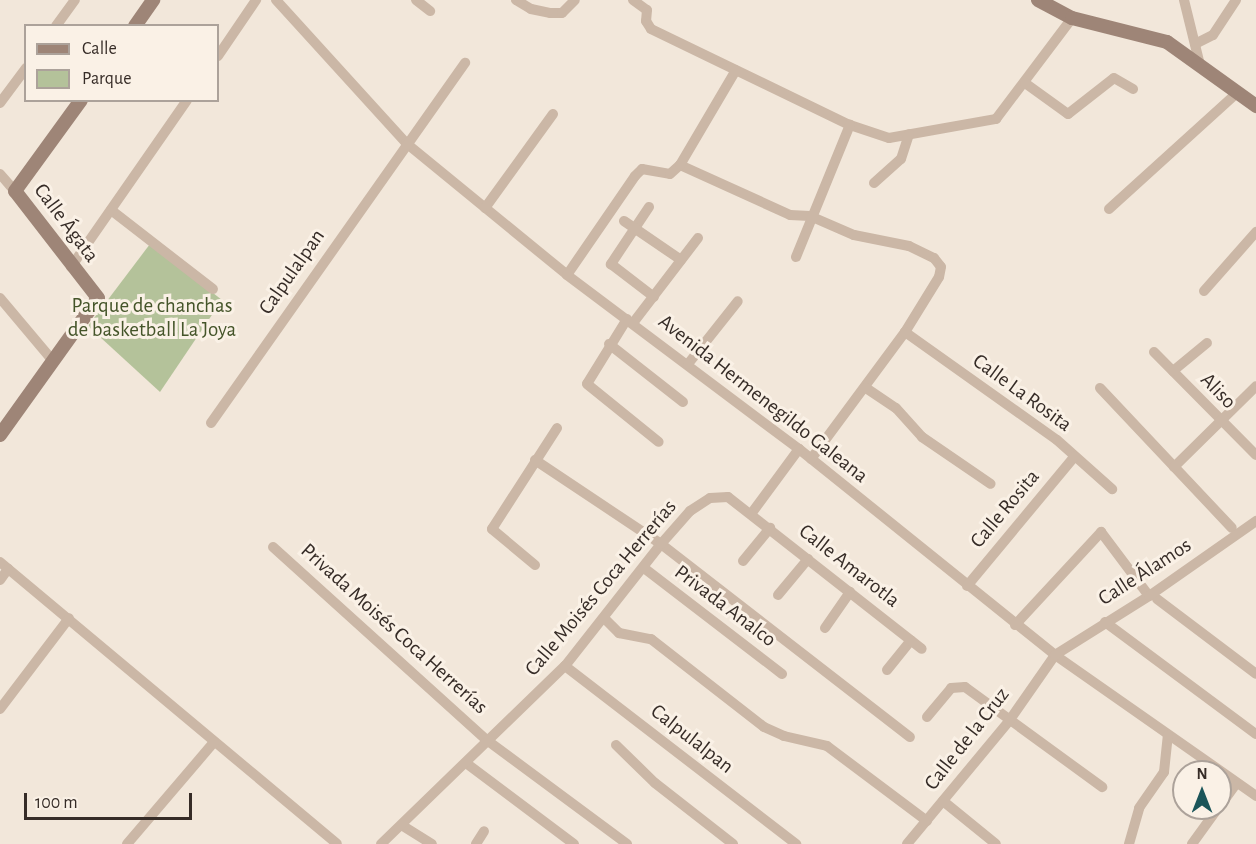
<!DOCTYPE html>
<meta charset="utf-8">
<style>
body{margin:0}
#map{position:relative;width:1256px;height:844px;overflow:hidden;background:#f2e7da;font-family:"Alegreya Sans",sans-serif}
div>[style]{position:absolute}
.green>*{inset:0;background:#b4c29a}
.street>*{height:10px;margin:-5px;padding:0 5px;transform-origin:5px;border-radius:5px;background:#cbb7a6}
.secondary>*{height:14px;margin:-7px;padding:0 7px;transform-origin:7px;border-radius:7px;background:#9e8577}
span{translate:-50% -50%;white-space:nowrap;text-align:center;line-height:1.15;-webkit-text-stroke:6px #faf1e6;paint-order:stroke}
.street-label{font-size:21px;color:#362c27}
.park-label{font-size:21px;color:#45552a}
.legend{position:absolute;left:24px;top:24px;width:195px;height:78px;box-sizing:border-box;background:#faf1e6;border:2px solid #aca29a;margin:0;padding:8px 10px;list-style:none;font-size:18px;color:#362c27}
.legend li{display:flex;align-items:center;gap:12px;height:30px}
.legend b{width:30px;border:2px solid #aca29a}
.north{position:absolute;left:1172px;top:760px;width:60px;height:60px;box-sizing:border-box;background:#faf1e6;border:2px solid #aca29a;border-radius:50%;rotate:0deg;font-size:16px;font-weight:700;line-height:24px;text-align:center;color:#362c27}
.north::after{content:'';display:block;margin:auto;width:21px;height:27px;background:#1b5559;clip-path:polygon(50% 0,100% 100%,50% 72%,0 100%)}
.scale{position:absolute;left:24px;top:793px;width:168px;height:27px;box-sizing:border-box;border:3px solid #362c27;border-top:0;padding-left:8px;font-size:18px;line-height:21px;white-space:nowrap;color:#362c27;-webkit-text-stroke:4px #faf1e6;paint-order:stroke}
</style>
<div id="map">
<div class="green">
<div style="clip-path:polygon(150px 244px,222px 300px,160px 392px,88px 326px)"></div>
</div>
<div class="street">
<div style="left:276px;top:0;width:193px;rotate:47.7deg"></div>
<div style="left:406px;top:143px;width:208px;rotate:39.3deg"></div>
<div style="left:567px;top:275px;width:290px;rotate:36.9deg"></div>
<div style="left:799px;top:449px;width:329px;rotate:38.8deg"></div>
<div style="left:1055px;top:655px;width:246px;rotate:35deg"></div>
<div style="left:416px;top:0;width:18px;rotate:38deg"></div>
<div style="left:516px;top:0;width:17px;rotate:31deg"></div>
<div style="left:531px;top:9px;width:19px;rotate:12deg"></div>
<div style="left:550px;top:13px;width:12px"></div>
<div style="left:562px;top:13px;width:18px;rotate:-45deg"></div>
<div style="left:633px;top:0;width:17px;rotate:36deg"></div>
<div style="left:1184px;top:0;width:67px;rotate:76.2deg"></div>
<div style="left:647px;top:10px;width:11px;rotate:95deg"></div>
<div style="left:646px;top:21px;width:9px;rotate:58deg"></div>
<div style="left:651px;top:29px;width:221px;rotate:25.8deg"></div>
<div style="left:850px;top:125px;width:41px;rotate:18.4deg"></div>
<div style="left:889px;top:138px;width:109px;rotate:-10.1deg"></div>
<div style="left:996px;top:119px;width:126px;rotate:-53deg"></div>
<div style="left:56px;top:26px;width:32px;rotate:-54deg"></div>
<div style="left:1195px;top:44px;width:20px;rotate:-27deg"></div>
<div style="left:1213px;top:35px;width:42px;rotate:-56.7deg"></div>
<div style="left:218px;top:56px;width:68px;rotate:-55.8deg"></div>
<div style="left:1025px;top:83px;width:53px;rotate:35.8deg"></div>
<div style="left:1068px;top:114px;width:58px;rotate:-38deg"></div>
<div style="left:1114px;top:78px;width:22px;rotate:30deg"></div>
<div style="left:0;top:103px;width:44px;rotate:-53.4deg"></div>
<div style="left:680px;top:165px;width:121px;rotate:24.4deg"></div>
<div style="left:790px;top:215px;width:20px;rotate:3deg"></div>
<div style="left:810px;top:216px;width:48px;rotate:23.4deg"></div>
<div style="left:854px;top:235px;width:56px;rotate:11.3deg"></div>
<div style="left:909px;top:246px;width:28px;rotate:26deg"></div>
<div style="left:934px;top:258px;width:11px;rotate:52deg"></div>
<div style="left:941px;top:267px;width:10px;rotate:101deg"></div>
<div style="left:939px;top:277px;width:65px;rotate:121.7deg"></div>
<div style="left:905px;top:332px;width:158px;rotate:126.5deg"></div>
<div style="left:0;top:174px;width:23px;rotate:49deg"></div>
<div style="left:874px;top:183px;width:36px;rotate:-42deg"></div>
<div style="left:901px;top:159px;width:26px;rotate:-72deg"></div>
<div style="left:649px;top:207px;width:69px;rotate:123.7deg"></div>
<div style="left:611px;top:264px;width:54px;rotate:37.5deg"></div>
<div style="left:485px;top:208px;width:116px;rotate:-54.1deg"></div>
<div style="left:1109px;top:209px;width:171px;rotate:-42.2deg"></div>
<div style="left:111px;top:210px;width:129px;rotate:37.8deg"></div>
<div style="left:624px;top:221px;width:69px;rotate:34.4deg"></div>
<div style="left:796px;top:257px;width:143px;rotate:-67.8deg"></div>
<div style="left:71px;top:267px;width:203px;rotate:-55.2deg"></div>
<div style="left:567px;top:275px;width:120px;rotate:-55.5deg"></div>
<div style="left:635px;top:176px;width:10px;rotate:-45deg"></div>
<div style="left:642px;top:169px;width:28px;rotate:10deg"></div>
<div style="left:670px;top:174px;width:13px;rotate:-42deg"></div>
<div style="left:680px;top:165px;width:110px;rotate:-59.5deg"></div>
<div style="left:1204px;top:291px;width:79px;rotate:-48.6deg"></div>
<div style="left:0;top:298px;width:82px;rotate:49.9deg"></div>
<div style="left:627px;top:319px;width:76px;rotate:121.6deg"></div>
<div style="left:587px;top:384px;width:92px;rotate:38.9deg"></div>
<div style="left:633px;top:323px;width:107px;rotate:-52.6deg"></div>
<div style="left:905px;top:332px;width:186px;rotate:35.4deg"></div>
<div style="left:1057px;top:440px;width:74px;rotate:41.7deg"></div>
<div style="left:609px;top:344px;width:94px;rotate:38.1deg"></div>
<div style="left:1154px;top:352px;width:145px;rotate:45.3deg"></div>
<div style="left:688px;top:364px;width:80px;rotate:-51.6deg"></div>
<div style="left:1173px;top:371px;width:44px;rotate:-39.5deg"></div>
<div style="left:866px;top:388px;width:36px;rotate:34deg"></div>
<div style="left:896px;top:408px;width:39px;rotate:48deg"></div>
<div style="left:922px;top:437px;width:83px;rotate:34.3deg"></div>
<div style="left:1100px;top:388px;width:192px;rotate:46.7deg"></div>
<div style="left:211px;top:423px;width:441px;rotate:-54.8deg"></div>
<div style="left:535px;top:460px;width:151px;rotate:33.7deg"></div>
<div style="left:661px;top:544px;width:315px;rotate:37.8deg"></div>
<div style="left:1174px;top:467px;width:115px;rotate:-44.6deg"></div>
<div style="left:751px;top:514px;width:81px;rotate:-53.6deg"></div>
<div style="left:273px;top:547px;width:290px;rotate:42.1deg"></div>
<div style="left:488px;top:741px;width:173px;rotate:36.5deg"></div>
<div style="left:743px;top:561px;width:43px;rotate:-50.7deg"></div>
<div style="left:0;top:562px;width:439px;rotate:39.9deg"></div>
<div style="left:535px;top:565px;width:56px;rotate:-140.1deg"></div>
<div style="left:492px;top:529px;width:120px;rotate:-57.2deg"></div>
<div style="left:644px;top:568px;width:174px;rotate:37.5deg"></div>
<div style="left:0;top:580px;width:14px;rotate:-54deg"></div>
<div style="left:967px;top:586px;width:168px;rotate:-50.3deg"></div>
<div style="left:778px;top:595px;width:47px;rotate:-50.2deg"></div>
<div style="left:1157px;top:599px;width:124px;rotate:37.1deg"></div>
<div style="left:605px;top:619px;width:20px;rotate:45deg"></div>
<div style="left:619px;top:633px;width:33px;rotate:11deg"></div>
<div style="left:651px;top:639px;width:143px;rotate:37.9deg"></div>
<div style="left:764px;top:727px;width:22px;rotate:24deg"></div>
<div style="left:784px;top:736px;width:44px;rotate:13.1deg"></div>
<div style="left:827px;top:746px;width:125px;rotate:36.9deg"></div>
<div style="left:1105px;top:622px;width:188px;rotate:36.6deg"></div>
<div style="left:1015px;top:625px;width:127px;rotate:-47.2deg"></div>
<div style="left:1101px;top:532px;width:80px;rotate:53.1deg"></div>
<div style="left:825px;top:628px;width:44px;rotate:-55.2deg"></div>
<div style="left:565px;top:666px;width:292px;rotate:37.6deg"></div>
<div style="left:887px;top:670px;width:38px;rotate:-51deg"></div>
<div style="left:0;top:709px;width:114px;rotate:-52.8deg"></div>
<div style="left:927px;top:717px;width:38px;rotate:-50deg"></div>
<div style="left:951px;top:688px;width:14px;rotate:-4deg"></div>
<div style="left:965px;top:687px;width:170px;rotate:36.1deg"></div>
<div style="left:616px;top:745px;width:54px;rotate:44.3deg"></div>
<div style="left:655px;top:783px;width:99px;rotate:38deg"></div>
<div style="left:466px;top:763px;width:135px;rotate:36.9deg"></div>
<div style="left:943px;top:801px;width:68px;rotate:39.1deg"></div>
<div style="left:1220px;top:806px;width:27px;rotate:-54deg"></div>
<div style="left:403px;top:826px;width:34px;rotate:32deg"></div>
<div style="left:127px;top:844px;width:134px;rotate:-49.5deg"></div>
<div style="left:381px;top:844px;width:256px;rotate:-44.1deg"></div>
<div style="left:565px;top:666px;width:155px;rotate:-51.8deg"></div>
<div style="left:661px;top:544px;width:44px;rotate:-48.7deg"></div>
<div style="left:690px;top:511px;width:24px;rotate:-33deg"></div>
<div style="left:710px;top:498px;width:18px;rotate:-3deg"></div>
<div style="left:728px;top:497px;width:246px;rotate:38.1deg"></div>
<div style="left:476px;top:844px;width:15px;rotate:-58deg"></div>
<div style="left:907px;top:844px;width:160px;rotate:-50.3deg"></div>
<div style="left:1009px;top:721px;width:80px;rotate:-55.1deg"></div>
<div style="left:1055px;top:655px;width:111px;rotate:-32.1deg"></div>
<div style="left:1149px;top:596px;width:131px;rotate:-35deg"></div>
<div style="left:1129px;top:844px;width:37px;rotate:-74deg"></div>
<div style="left:1139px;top:808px;width:44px;rotate:-55.2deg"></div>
<div style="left:1164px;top:772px;width:37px;rotate:-84deg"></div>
<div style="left:1192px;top:844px;width:44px;rotate:-54.2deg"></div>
</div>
<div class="secondary">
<div style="left:1038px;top:0;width:38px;rotate:28deg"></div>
<div style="left:1072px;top:18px;width:98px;rotate:14.2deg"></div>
<div style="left:1167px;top:42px;width:110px;rotate:35.7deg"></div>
<div style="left:135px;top:26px;width:32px;rotate:-55deg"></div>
<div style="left:0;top:435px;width:168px;rotate:-54.4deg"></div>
<div style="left:98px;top:298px;width:135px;rotate:-127.8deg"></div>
<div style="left:15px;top:191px;width:112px;rotate:-54deg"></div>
</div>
<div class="street-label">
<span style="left:66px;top:223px;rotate:53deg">Calle Ágata</span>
<span style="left:292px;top:272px;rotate:-55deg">Calpulalpan</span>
<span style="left:1218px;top:391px;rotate:46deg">Aliso</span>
<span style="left:1022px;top:393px;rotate:36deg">Calle La Rosita</span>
<span style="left:763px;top:399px;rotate:38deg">Avenida Hermenegildo Galeana</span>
<span style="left:1005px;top:509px;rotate:-50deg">Calle Rosita</span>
<span style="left:849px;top:566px;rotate:38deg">Calle Amarotla</span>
<span style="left:1145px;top:572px;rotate:-33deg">Calle Álamos</span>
<span style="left:601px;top:588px;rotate:-50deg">Calle Moisés Coca Herrerías</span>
<span style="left:725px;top:606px;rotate:37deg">Privada Analco</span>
<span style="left:394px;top:629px;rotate:42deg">Privada Moisés Coca Herrerías</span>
<span style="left:692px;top:739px;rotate:38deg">Calpulalpan</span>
<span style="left:967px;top:739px;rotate:-52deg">Calle de la Cruz</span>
</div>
<div class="park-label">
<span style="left:152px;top:318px">Parque de chanchas<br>de basketball La Joya</span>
</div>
<ul class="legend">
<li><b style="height:8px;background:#9e8577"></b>Calle</li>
<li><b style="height:16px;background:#b4c29a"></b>Parque</li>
</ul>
<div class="north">N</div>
<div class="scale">100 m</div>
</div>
